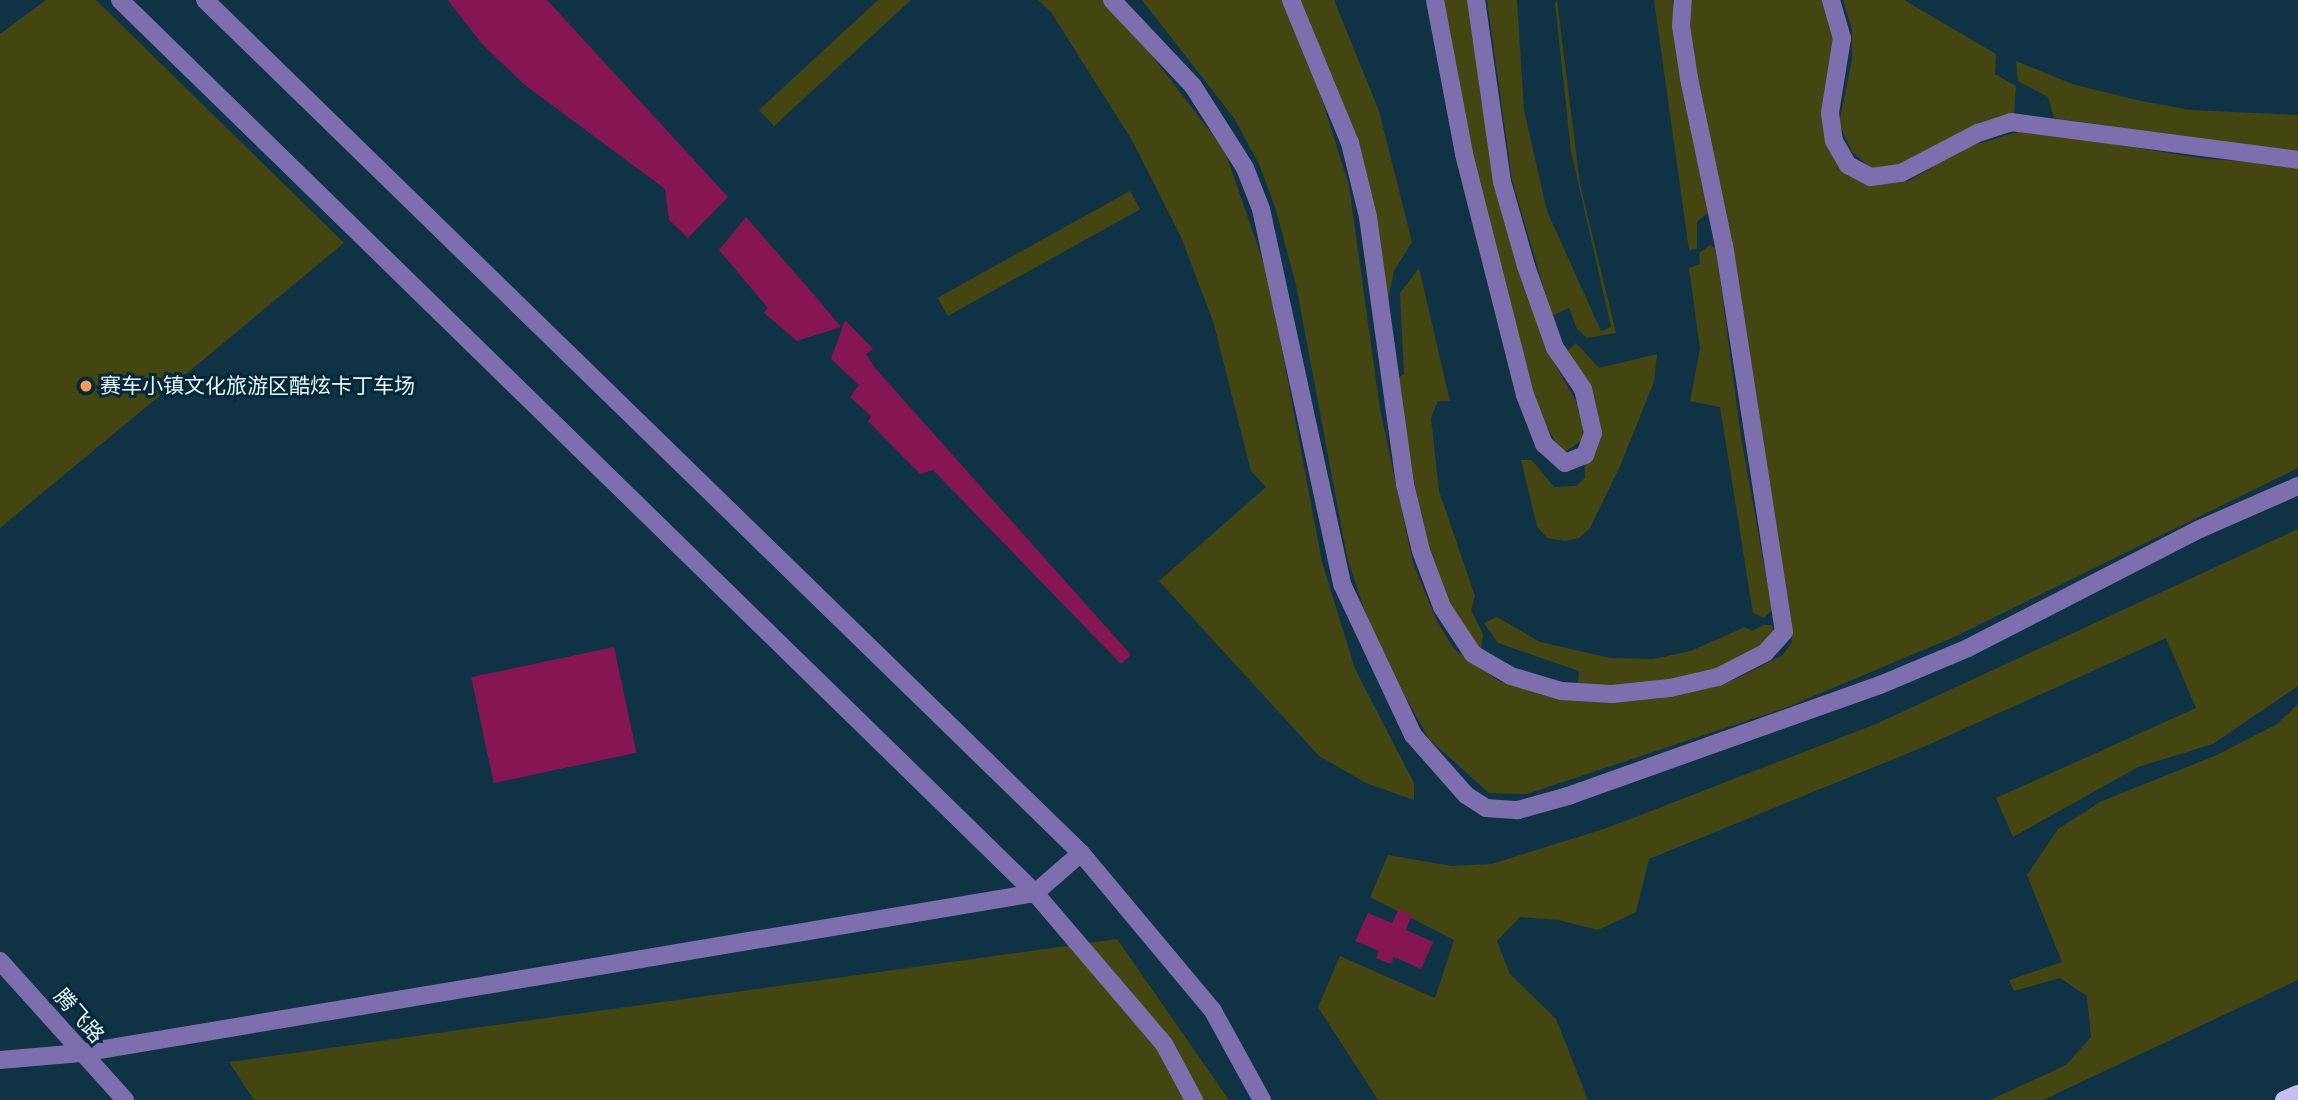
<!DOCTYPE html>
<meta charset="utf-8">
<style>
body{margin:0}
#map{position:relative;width:2298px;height:1100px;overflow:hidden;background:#0f3345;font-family:"Source Sans 3","Noto Sans SC",sans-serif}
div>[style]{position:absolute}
.green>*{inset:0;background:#434610;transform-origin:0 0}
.building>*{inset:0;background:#861653;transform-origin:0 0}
.minor>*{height:18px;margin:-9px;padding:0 9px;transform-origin:9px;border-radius:9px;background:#7d6fae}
.major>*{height:18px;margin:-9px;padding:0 9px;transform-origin:9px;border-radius:9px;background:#c7bdf1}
.dots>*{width:19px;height:19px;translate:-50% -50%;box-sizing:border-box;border:4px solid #04293a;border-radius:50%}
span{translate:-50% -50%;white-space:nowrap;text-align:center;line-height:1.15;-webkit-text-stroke:6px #04293a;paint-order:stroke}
.poi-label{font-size:21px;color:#eaf6fd}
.left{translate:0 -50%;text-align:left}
.street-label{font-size:21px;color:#eaf6fd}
</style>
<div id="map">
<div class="green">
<div style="clip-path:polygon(46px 0,96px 0,344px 243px,0 528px,0 34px)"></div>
<div style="clip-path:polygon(878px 0,911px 0,774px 126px,759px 110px)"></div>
<div style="clip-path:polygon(1038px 0,1103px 0,1137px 36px,1225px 151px,1268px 276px,1322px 562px,1355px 669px,1414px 783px,1414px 800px,1366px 783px,1319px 756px,1159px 581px,1266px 487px,1251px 471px,1213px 321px,1181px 237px,1133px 142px,1051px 12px)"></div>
<div style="clip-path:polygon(1142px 0,1282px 0,1320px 93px,1349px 186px,1380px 409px,1413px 563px,1436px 619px,1454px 649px,1499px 681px,1555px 695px,1657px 699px,1734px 680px,1783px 655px,1792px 642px,1791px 618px,1688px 37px,1688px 0,1822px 0,1833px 25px,1833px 48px,1824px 115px,1851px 174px,1867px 184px,1909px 181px,1964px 148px,2025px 130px,2200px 158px,2298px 166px,2298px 468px,1952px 638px,1785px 708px,1527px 794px,1489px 793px,1429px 739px,1376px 645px,1347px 557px,1296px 285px,1276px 210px,1259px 164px,1234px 118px)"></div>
<div style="clip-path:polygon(1301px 0,1334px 0,1379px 111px,1412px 242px,1394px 271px,1388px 300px,1362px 155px)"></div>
<div style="clip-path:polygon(1441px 0,1470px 0,1481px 101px,1506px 227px,1522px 281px,1553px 361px,1576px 401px,1583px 427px,1582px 440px,1562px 454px,1533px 401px,1470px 147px)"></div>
<div style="clip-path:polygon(1487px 0,1517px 0,1524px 110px,1547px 211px,1601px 331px,1611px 327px,1571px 151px,1555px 4px,1557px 0,1580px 184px,1616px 333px,1587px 338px,1577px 329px,1569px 308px,1552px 316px,1512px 180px)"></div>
<div style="clip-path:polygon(1654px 0,1672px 0,1710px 211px,1697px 222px,1697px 249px,1689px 250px)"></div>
<div style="clip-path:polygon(1843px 0,1904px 0,1996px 54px,1995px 74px,2016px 86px,2014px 115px,1974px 125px,1901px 165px,1871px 168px,1852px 152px,1839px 123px,1852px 60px,1852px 29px)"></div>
<div style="clip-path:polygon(2016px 61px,2072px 84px,2141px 101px,2191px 110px,2298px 115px,2298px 154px,2054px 118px,2048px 97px,2018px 81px)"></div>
<div style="left:1130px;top:191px;width:21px;height:220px;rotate:61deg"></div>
<div style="clip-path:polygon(1710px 245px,1716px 249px,1741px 437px,1772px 610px,1764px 618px,1753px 613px,1720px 407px,1690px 401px,1700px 349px,1689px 268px,1700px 264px,1699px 253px)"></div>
<div style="clip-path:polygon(1419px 268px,1450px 401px,1438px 401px,1431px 418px,1439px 491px,1475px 596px,1471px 610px,1483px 634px,1481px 650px,1451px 612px,1429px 555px,1394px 380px,1404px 374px,1400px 293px)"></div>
<div style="clip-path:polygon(1576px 343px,1599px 368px,1657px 354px,1654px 382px,1620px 466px,1590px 528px,1579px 538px,1565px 541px,1547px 538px,1537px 526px,1521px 460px,1532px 460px,1554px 487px,1576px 486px,1585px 478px,1584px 462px,1599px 430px,1597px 408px,1566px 352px)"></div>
<div style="clip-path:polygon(2298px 529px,2298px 686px,2213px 744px,2138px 767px,2013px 837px,1996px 798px,2196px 708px,2166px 638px,1928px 745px,1649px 859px,1636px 912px,1598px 930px,1559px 920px,1520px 917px,1497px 941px,1510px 974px,1556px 1019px,1588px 1100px,1378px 1100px,1318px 1007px,1340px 956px,1435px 998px,1454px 940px,1370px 897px,1388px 855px,1452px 866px,1491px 864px,1607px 828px,1876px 724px)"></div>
<div style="clip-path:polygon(1497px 617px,1540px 642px,1610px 658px,1653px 659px,1691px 651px,1745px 627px,1752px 631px,1763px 625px,1772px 625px,1774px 635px,1765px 646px,1727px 667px,1674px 682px,1600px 686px,1578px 683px,1579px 671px,1498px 643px,1484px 623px)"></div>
<div style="clip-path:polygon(2298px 704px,2298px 980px,2043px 1100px,1990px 1100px,2066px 1065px,2091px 1037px,2087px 996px,2060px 978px,2014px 991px,2009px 980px,2062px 962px,2027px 875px,2058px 829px,2100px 802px,2217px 755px,2277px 724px)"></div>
<div style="clip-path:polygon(1117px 939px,1229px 1100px,254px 1100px,229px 1062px)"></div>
</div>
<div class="building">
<div style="clip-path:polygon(448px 0,547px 0,728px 197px,688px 238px,669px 220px,665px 189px,525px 85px,482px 44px)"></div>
<div style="clip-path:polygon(746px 217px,815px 296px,841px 327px,797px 341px,764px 313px,768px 308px,719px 250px)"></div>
<div style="clip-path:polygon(845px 320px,873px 349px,866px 354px,875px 368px,1131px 655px,1121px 664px,933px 470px,920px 474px,868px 421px,871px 416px,850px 397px,859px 385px,831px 359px)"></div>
<div style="left:614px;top:647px;width:108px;height:146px;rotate:78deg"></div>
<div style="clip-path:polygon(1399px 909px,1412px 915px,1406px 930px,1433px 942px,1421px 969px,1394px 957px,1391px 964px,1376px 958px,1379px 951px,1355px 941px,1368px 913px,1392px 923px)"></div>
</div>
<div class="minor">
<div style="left:120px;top:0;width:1279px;rotate:44.3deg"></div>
<div style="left:1035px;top:893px;width:199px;rotate:49.5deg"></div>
<div style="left:1164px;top:1044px;width:64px;rotate:61.8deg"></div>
<div style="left:205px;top:0;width:1223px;rotate:44.24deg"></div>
<div style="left:1081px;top:853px;width:206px;rotate:50.1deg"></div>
<div style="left:1213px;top:1011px;width:102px;rotate:61.2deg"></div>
<div style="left:1112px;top:0;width:118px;rotate:46.7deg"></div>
<div style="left:1193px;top:86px;width:97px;rotate:57.6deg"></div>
<div style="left:1245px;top:168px;width:44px;rotate:68.7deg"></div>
<div style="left:1261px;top:209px;width:384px;rotate:77.8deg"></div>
<div style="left:1342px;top:584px;width:167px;rotate:64.8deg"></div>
<div style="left:1413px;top:735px;width:80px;rotate:48.5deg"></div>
<div style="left:1466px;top:795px;width:24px;rotate:33deg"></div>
<div style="left:1486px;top:808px;width:32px;rotate:4deg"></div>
<div style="left:1518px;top:810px;width:52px;rotate:-15.6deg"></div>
<div style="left:1568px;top:796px;width:331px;rotate:-19.6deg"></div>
<div style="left:1880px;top:685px;width:95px;rotate:-22.8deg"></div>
<div style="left:1968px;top:648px;width:261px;rotate:-27.2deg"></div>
<div style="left:2200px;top:529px;width:107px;rotate:-23.7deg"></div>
<div style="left:1291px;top:0;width:155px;rotate:67.6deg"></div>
<div style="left:1350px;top:143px;width:76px;rotate:76.3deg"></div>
<div style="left:1368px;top:217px;width:270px;rotate:82.1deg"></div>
<div style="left:1405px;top:484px;width:69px;rotate:76.6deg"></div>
<div style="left:1421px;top:551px;width:60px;rotate:69.4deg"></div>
<div style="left:1442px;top:607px;width:56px;rotate:56.6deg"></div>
<div style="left:1473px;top:654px;width:44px;rotate:30.1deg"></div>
<div style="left:1511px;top:676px;width:52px;rotate:16.7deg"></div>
<div style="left:1561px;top:691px;width:51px;rotate:3.4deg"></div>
<div style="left:1612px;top:694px;width:58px;rotate:-5.9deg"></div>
<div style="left:1670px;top:688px;width:49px;rotate:-12.9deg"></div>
<div style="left:1718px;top:677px;width:53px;rotate:-27.1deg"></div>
<div style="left:1765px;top:653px;width:28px;rotate:-48deg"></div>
<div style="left:1784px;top:632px;width:391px;rotate:-98.8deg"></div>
<div style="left:1724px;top:246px;width:172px;rotate:-101.8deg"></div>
<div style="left:1689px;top:78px;width:53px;rotate:-98.7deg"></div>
<div style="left:1681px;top:26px;width:26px;rotate:-86deg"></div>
<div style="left:1435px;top:0;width:157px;rotate:79.3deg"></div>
<div style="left:1464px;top:154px;width:249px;rotate:75.8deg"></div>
<div style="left:1525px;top:395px;width:53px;rotate:68.8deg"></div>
<div style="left:1544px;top:444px;width:28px;rotate:42deg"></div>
<div style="left:1565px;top:463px;width:22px;rotate:-22deg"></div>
<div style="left:1585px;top:455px;width:23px;rotate:-70deg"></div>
<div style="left:1593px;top:433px;width:45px;rotate:-102.8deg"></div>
<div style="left:1583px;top:389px;width:50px;rotate:-124.3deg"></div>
<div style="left:1555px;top:348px;width:87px;rotate:-109.5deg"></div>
<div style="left:1526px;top:266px;width:87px;rotate:-105.9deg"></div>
<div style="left:1502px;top:182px;width:184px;rotate:-98.1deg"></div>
<div style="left:1831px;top:0;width:40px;rotate:74deg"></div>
<div style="left:1842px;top:38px;width:76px;rotate:99.1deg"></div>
<div style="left:1830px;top:113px;width:28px;rotate:82deg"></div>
<div style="left:1834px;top:141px;width:28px;rotate:60deg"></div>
<div style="left:1848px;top:165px;width:26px;rotate:28deg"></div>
<div style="left:1871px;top:177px;width:30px;rotate:-8deg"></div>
<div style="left:1901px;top:173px;width:87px;rotate:-27.5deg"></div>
<div style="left:1978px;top:133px;width:35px;rotate:-18deg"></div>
<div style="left:2011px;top:122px;width:290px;rotate:7.5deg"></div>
<div style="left:0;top:961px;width:187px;rotate:48deg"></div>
<div style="left:0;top:1060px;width:81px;rotate:-4.9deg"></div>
<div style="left:81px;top:1053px;width:967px;rotate:-9.52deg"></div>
<div style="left:1035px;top:893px;width:61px;rotate:-41deg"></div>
</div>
<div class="major">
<div style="left:2284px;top:1100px;width:15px;rotate:-23deg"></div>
</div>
<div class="dots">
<div style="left:86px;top:386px;background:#fe9b58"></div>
</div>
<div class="poi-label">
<span class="left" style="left:100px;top:386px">赛车小镇文化旅游区酷炫卡丁车场</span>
</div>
<div class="street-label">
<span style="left:79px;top:1016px;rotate:49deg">腾飞路</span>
</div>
</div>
